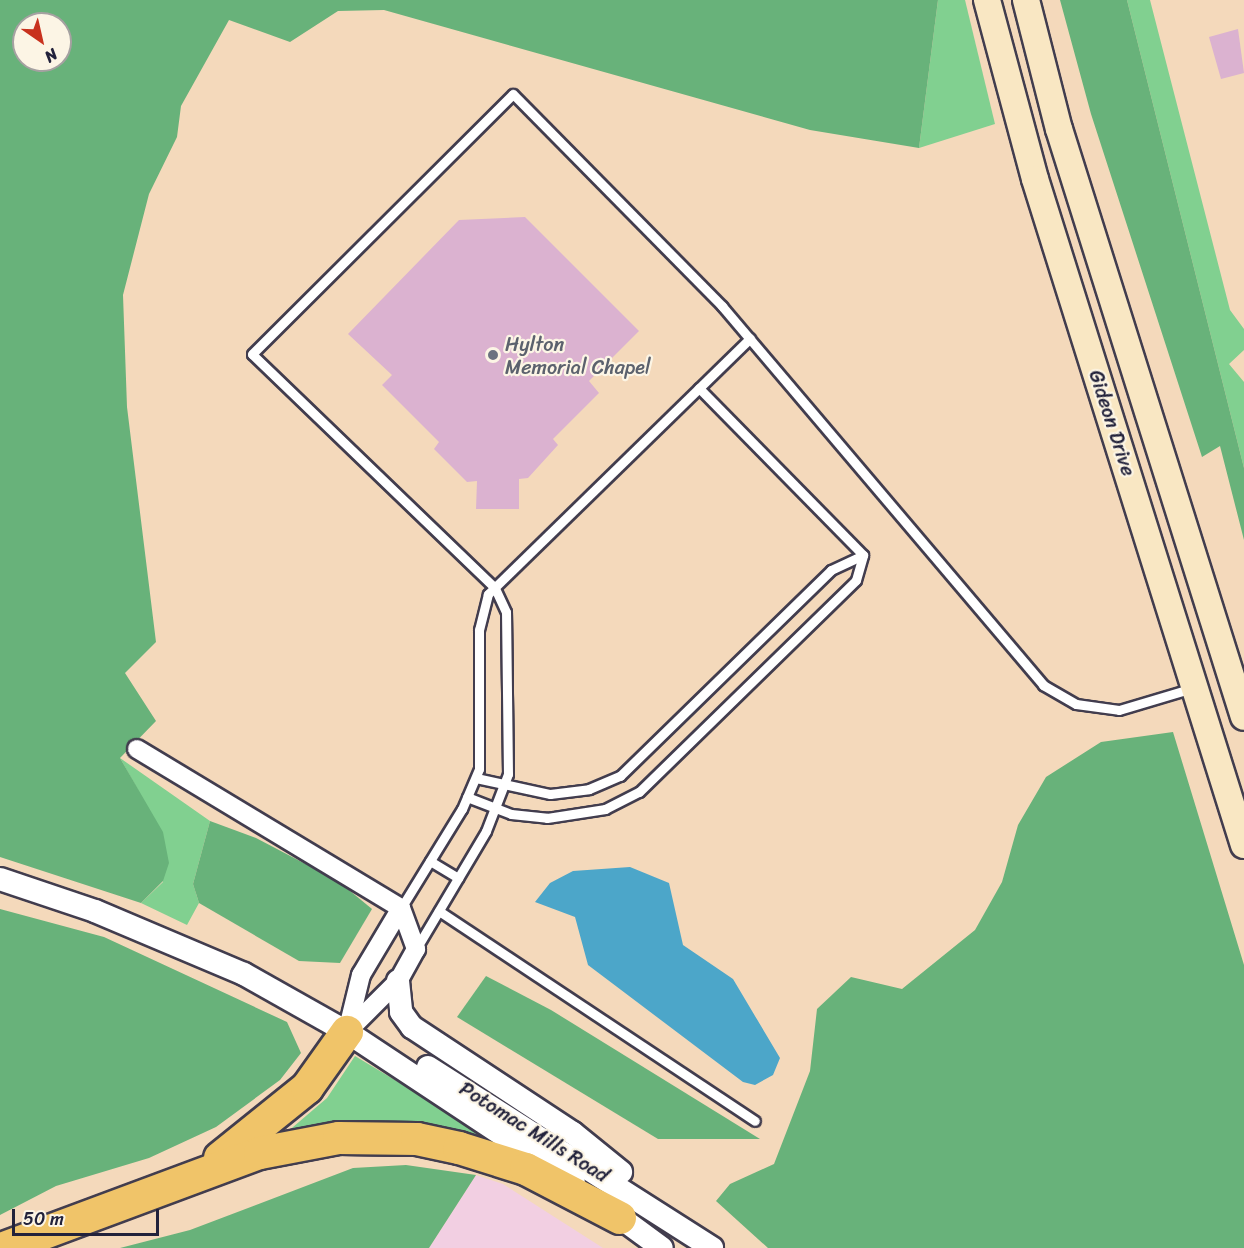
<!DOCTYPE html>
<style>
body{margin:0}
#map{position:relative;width:1244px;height:1248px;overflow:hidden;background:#f4d9bb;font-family:Sriracha,sans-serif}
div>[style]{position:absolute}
.built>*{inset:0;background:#f2cfe2}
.green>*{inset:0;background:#81d090}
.forest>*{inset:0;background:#68b27a}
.water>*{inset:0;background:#4ca6c9}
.building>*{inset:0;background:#dbb2d0}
.roads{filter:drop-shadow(2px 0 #423d4e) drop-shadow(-2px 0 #423d4e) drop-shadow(0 2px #423d4e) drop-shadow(0 -2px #423d4e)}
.service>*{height:9px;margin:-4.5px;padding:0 4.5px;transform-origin:4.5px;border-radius:4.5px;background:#fff}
.minor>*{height:18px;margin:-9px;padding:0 9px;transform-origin:9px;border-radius:9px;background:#fff}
.tertiary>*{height:22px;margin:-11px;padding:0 11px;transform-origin:11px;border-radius:11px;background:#fff}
.secondary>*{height:26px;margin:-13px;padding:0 13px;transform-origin:13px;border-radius:13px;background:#f9e7c3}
.motorway>*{height:32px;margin:-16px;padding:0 16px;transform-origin:16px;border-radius:16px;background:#f0c469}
.dots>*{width:16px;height:16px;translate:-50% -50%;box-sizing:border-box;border:3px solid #fcf5e5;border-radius:50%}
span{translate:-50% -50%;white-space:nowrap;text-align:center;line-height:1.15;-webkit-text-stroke:4.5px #fcf5e5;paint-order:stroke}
.worship-label{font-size:20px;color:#5b616d}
.left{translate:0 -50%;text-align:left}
.street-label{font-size:20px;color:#22223b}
.north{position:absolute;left:12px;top:12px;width:60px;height:60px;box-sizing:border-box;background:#fcf5e5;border:2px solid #a5a1a1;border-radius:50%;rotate:146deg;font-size:16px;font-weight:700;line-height:24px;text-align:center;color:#22223b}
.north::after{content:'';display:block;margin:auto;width:21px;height:27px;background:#c8321e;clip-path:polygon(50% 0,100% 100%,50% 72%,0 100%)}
.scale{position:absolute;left:12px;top:1209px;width:147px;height:27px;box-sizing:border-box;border:3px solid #22223b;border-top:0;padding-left:8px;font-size:18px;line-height:21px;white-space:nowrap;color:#22223b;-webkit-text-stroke:4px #fcf5e5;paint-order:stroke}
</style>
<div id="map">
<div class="built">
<div style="clip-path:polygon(476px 1175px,503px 1184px,603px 1248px,429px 1248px)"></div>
</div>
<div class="green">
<div style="clip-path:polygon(938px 0,965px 0,995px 124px,919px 148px)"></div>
<div style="clip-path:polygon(1127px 0,1150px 0,1230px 310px,1244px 329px,1244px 350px,1229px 364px,1244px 382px,1244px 468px)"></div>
<div style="clip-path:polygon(120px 758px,210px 821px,193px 884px,199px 903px,187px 925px,141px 903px,163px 882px,138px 790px)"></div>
<div style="clip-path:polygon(355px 1056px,498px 1142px,378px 1122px,286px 1133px,327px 1098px)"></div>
</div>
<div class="forest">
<div style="clip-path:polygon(evenodd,0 0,938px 0,919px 148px,810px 130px,384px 10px,338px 11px,290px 42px,229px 20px,181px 106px,177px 137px,149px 194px,123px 295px,127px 407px,156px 642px,125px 673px,156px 721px,120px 758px,163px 832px,169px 863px,163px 881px,141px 903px,0 857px,0 0,24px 24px,60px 24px,60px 60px,24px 60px,24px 24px)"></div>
<div style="clip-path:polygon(1060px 0,1127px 0,1244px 468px,1244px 540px,1220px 446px,1202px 457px,1091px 114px)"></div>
<div style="clip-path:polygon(1173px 732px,1244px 965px,1244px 1248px,768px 1248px,716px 1201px,730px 1184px,774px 1164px,810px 1071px,817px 1009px,851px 977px,902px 989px,975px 930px,1002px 882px,1018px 825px,1046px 777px,1101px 742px)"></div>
<div style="clip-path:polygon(210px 821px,256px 838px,338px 881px,372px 909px,340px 963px,299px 961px,199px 903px,193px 884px)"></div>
<div style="clip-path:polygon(0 909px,104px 937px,287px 1022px,301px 1053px,280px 1080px,216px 1127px,149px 1158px,56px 1186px,0 1215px)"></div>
<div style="clip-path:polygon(486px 976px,551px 1010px,760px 1139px,658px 1139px,457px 1017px)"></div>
<div style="clip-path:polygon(406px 1165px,476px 1175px,429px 1248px,120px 1248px,190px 1230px,353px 1168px)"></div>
</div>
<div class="water">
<div style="clip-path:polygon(630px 867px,669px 883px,683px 945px,733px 979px,780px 1058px,773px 1075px,755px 1085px,743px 1082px,588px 965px,575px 917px,535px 902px,550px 883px,573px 871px)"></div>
</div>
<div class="building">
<div style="clip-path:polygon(1238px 29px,1244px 73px,1221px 79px,1209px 37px)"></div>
<div style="clip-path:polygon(525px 217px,639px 331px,589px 381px,599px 393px,553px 439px,558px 445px,528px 478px,519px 479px,519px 509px,476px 509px,477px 481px,467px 482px,434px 449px,439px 442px,382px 385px,392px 375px,348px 334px,459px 220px)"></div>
</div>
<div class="roads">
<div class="service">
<div style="left:476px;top:778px;width:76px;rotate:12.2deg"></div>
<div style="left:550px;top:794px;width:39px;rotate:-7deg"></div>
<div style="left:589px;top:789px;width:34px;rotate:-23deg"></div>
<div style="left:620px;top:776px;width:295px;rotate:-44.3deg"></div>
<div style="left:831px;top:570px;width:35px;rotate:-25deg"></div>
<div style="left:467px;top:797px;width:47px;rotate:21.1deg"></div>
<div style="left:511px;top:814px;width:36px;rotate:6deg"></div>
<div style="left:547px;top:818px;width:59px;rotate:-8.8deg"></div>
<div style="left:605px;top:809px;width:38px;rotate:-27deg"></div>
<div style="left:639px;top:792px;width:303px;rotate:-44.3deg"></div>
<div style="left:856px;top:580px;width:26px;rotate:-74deg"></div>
<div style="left:863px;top:555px;width:234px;rotate:-134.5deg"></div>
<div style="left:430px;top:861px;width:33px;rotate:31deg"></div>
<div style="left:401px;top:908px;width:116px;rotate:-58.4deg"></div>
<div style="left:462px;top:809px;width:43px;rotate:-67deg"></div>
<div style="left:479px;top:769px;width:139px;rotate:-90deg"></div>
<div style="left:479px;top:630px;width:37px;rotate:-76deg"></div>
<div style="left:488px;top:594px;width:366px;rotate:-44.3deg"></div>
<div style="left:439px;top:911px;width:379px;rotate:33.6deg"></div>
<div style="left:416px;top:949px;width:137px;rotate:-59.3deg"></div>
<div style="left:486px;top:831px;width:61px;rotate:-68.9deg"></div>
<div style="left:508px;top:774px;width:162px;rotate:-90.7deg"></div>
<div style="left:506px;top:612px;width:26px;rotate:-115deg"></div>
<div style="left:495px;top:588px;width:337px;rotate:-136.1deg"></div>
<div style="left:252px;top:354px;width:368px;rotate:-44.9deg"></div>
<div style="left:513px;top:94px;width:298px;rotate:45.4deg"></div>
<div style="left:722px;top:306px;width:497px;rotate:49.7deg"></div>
<div style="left:1043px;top:685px;width:38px;rotate:30deg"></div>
<div style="left:1076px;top:704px;width:43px;rotate:7.9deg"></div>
<div style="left:1119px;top:710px;width:77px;rotate:-16.6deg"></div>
</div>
<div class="minor">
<div style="left:137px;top:749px;width:308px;rotate:31.1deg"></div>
<div style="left:401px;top:908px;width:44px;rotate:69.9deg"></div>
<div style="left:416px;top:949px;width:37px;rotate:119deg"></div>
<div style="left:398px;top:981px;width:72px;rotate:135deg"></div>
<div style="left:347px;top:1032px;width:59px;rotate:-76.2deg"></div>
<div style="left:361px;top:975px;width:78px;rotate:-59.2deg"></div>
</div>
<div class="tertiary">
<div style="left:0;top:879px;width:100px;rotate:18.6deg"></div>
<div style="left:95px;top:911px;width:162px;rotate:22.9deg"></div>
<div style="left:244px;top:974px;width:118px;rotate:29.4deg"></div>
<div style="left:347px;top:1032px;width:272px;rotate:33.5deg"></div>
<div style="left:398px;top:981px;width:31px;rotate:84deg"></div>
<div style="left:401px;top:1012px;width:19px;rotate:54deg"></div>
<div style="left:412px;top:1027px;width:193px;rotate:33.4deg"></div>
<div style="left:573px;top:1133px;width:62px;rotate:39.1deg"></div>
<div style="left:428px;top:1067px;width:337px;rotate:32.5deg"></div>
<div style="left:610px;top:1210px;width:64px;rotate:36.2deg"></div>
</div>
<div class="secondary">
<div style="left:987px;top:0;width:185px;rotate:75deg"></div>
<div style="left:1035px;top:179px;width:698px;rotate:72.58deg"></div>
<div style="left:1026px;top:0;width:133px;rotate:75.7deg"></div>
<div style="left:1059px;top:129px;width:616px;rotate:72.54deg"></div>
</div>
<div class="motorway">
<div style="left:220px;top:1158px;width:112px;rotate:-38.8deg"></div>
<div style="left:307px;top:1088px;width:69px;rotate:-54.5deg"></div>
<div style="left:4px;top:1248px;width:273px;rotate:-20.4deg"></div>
<div style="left:260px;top:1153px;width:80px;rotate:-10.8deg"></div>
<div style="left:339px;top:1138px;width:78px;rotate:0.7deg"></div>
<div style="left:417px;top:1139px;width:43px;rotate:12.1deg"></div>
<div style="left:459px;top:1148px;width:70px;rotate:17.4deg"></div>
<div style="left:526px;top:1169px;width:106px;rotate:27.5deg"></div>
</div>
</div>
<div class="dots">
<div style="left:493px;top:355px;background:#6b7280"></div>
</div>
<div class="worship-label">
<span class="left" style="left:505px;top:356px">Hylton<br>Memorial Chapel</span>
</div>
<div class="street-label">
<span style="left:1112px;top:423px;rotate:72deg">Gideon Drive</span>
<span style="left:534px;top:1132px;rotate:32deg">Potomac Mills Road</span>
</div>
<div class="north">N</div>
<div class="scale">50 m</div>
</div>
